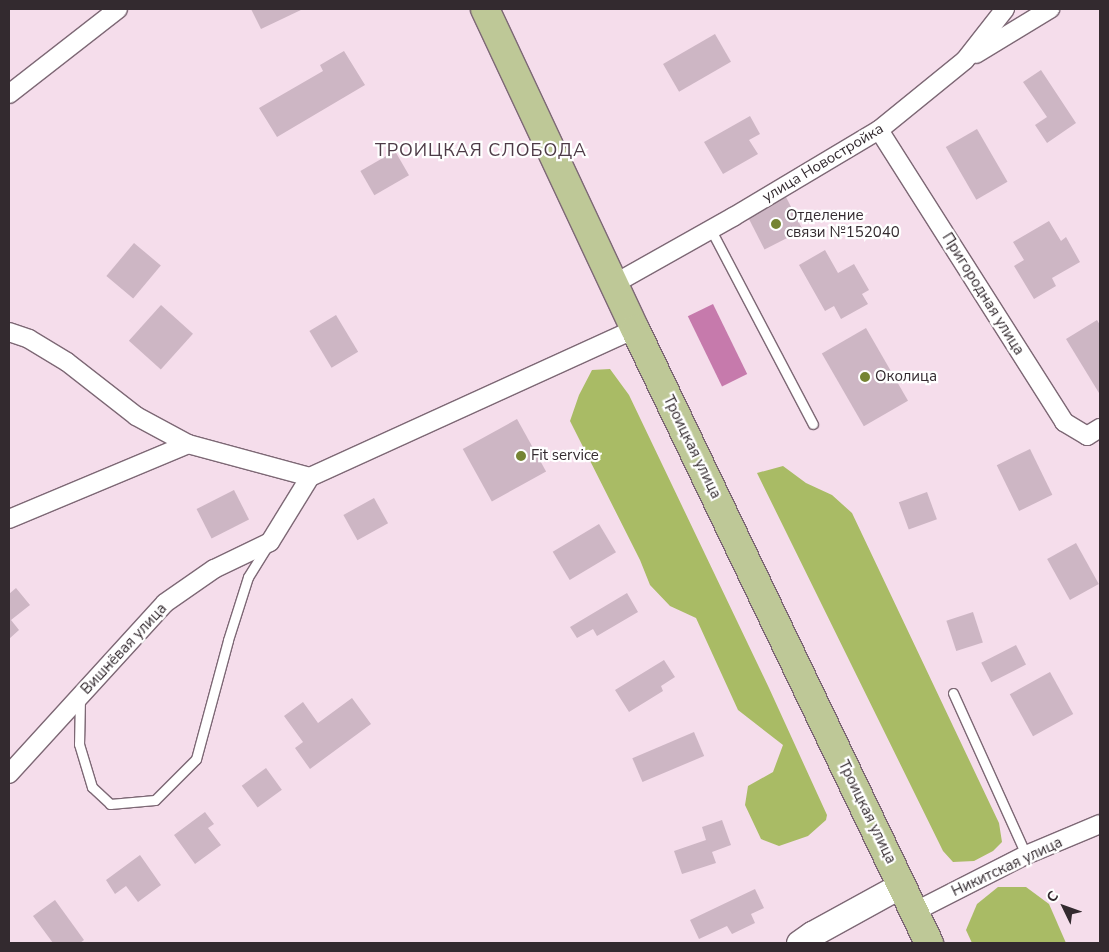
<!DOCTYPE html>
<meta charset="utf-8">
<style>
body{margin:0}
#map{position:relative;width:1109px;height:952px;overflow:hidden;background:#f5ddeb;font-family:"Nunito Sans",sans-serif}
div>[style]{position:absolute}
.forest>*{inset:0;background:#a9bb65}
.water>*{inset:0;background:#c67aac;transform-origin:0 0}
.building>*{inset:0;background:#cdb6c4;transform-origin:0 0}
.roads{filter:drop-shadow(1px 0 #7d6875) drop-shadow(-1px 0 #7d6875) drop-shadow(0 1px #7d6875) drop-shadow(0 -1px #7d6875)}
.lane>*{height:9px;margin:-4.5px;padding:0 4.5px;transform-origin:4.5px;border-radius:4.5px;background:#fff}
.street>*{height:18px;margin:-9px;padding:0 9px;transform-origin:9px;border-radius:9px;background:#fff}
.secondary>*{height:25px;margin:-12.5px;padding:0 12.5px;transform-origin:12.5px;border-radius:12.5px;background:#fff}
.primary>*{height:28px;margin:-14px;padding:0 14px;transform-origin:14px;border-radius:14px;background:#bec897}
.dots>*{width:14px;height:14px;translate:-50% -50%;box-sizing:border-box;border:2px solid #fff;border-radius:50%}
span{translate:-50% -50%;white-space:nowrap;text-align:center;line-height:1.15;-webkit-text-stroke:4.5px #fff;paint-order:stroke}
.street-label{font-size:15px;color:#332a2f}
.poi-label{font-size:15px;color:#332a2f}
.left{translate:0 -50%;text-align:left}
.quarter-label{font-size:18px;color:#4d3a46;letter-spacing:1px}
.frame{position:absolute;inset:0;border:10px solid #332a2f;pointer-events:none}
.north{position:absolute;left:1039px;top:882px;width:50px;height:50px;-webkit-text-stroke:4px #fff;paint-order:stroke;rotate:312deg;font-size:14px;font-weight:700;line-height:20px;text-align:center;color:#332a2f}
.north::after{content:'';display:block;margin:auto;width:18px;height:22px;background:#332a2f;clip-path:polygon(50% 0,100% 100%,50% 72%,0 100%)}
</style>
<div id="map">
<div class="forest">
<div style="clip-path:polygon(610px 369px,629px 395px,769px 688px,827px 815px,826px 820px,808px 836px,779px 846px,761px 839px,745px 805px,748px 786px,773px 772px,783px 745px,738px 710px,696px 618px,670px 606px,650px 585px,640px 560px,570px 421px,579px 395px,592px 370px)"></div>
<div style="clip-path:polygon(783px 466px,806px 483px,832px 495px,852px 513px,999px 823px,1002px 842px,993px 851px,974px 861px,953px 862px,943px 851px,757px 473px)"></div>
<div style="clip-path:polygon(998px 887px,1026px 887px,1049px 904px,1066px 943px,972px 943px,966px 930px,977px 904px)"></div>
</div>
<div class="water">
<div style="left:713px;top:304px;width:78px;height:28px;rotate:64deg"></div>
</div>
<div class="building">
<div style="clip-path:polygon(251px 9px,303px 9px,261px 29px)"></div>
<div style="left:715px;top:34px;width:32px;height:60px;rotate:60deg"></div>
<div style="clip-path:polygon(344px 51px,365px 85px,277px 137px,259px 108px,323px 71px,320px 65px)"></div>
<div style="clip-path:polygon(1041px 70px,1076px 123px,1047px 143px,1035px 125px,1047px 117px,1023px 82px)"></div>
<div style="clip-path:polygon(750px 116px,760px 134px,749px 140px,758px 154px,723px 174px,704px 142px)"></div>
<div style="left:977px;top:129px;width:61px;height:36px;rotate:60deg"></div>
<div style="left:395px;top:151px;width:28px;height:40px;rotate:60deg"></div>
<div style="left:786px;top:197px;width:37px;height:43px;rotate:63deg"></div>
<div style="clip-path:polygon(1049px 221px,1061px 241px,1066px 237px,1080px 262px,1052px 278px,1056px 286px,1034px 299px,1014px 266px,1024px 260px,1013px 242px)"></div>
<div style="left:134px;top:243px;width:35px;height:43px;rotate:40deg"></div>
<div style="clip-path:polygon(825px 250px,838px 273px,854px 264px,869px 290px,862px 294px,868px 304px,841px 319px,834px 306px,825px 311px,799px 265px)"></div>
<div style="left:161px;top:305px;width:43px;height:48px;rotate:42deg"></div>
<div style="left:336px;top:315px;width:43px;height:31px;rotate:59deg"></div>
<div style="clip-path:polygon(1097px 320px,1100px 325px,1099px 393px,1066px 339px)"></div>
<div style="left:866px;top:328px;width:84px;height:51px;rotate:60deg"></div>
<div style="left:517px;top:419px;width:60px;height:62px;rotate:61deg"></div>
<div style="left:1030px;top:449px;width:51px;height:37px;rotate:64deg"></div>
<div style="left:234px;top:490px;width:33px;height:42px;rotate:63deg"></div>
<div style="left:927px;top:492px;width:29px;height:30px;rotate:70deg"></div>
<div style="left:374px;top:498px;width:29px;height:35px;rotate:61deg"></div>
<div style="left:599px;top:524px;width:33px;height:54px;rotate:59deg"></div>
<div style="left:1076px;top:543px;width:47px;height:33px;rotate:61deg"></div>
<div style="clip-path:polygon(16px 588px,30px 605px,11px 620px,19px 630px,9px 639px,9px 594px)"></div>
<div style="clip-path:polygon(627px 593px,638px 612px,597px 636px,593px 629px,577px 638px,570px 627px)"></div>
<div style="left:973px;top:612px;width:32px;height:28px;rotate:72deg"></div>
<div style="left:1016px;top:645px;width:22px;height:39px;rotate:63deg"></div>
<div style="clip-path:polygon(664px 660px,675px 677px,661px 686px,663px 691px,629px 712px,615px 690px)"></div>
<div style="left:1050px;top:672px;width:48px;height:46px;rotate:61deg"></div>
<div style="clip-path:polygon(352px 698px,371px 724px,310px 769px,295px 748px,303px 742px,284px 716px,303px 702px,318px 723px)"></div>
<div style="left:694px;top:732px;width:26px;height:67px;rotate:67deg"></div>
<div style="left:266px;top:768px;width:27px;height:30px;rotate:54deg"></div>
<div style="clip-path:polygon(205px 812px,214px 824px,208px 828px,221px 845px,195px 864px,174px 835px)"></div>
<div style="clip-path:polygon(722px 820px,731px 845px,712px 852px,716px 863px,682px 874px,674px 851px,706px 840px,702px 827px)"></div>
<div style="clip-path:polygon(140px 855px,161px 885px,138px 902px,126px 886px,115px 894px,106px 880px)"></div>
<div style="clip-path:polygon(755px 889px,764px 908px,751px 914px,755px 923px,732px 934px,727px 926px,699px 939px,690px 920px)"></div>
<div style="clip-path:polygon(55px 900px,84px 940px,80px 943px,53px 943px,33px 916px)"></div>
</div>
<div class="roads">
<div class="lane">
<div style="left:711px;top:230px;width:219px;rotate:62.3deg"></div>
<div style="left:953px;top:693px;width:178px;rotate:65.7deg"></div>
<div style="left:80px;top:698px;width:46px;rotate:91.2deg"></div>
<div style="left:79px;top:744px;width:45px;rotate:73.2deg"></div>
<div style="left:92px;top:787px;width:25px;rotate:43deg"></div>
<div style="left:110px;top:804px;width:45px;rotate:-5.1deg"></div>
<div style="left:155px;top:800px;width:58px;rotate:-45deg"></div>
<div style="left:196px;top:759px;width:123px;rotate:-74.9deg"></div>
<div style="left:228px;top:640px;width:66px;rotate:-72.4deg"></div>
<div style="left:248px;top:577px;width:36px;rotate:-58deg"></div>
</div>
<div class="street">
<div style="left:976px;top:54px;width:87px;rotate:-31.3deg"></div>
<div style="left:9px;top:94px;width:138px;rotate:-37.9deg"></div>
<div style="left:879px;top:130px;width:346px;rotate:57.6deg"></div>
<div style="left:1064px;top:422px;width:27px;rotate:31deg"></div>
<div style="left:1087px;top:436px;width:15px;rotate:-32deg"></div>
<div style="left:614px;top:284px;width:137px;rotate:-29.4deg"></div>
<div style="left:733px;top:217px;width:170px;rotate:-30.8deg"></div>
<div style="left:879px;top:130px;width:111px;rotate:-39.1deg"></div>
<div style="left:965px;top:60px;width:65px;rotate:-51.9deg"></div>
<div style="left:9px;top:332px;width:21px;rotate:19deg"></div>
<div style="left:29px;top:339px;width:44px;rotate:31.2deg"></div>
<div style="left:67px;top:362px;width:88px;rotate:38deg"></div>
<div style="left:136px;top:416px;width:59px;rotate:28.3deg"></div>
<div style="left:188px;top:444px;width:126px;rotate:15.1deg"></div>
<div style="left:310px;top:477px;width:357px;rotate:-24.5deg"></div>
<div style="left:9px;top:519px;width:194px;rotate:-22.7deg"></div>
<div style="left:9px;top:774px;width:231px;rotate:-47.6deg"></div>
<div style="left:165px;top:603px;width:60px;rotate:-34.8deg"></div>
<div style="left:214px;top:569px;width:62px;rotate:-25.7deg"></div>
<div style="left:270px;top:542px;width:76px;rotate:-58.4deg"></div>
<div style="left:914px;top:912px;width:126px;rotate:-27deg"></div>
<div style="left:1026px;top:855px;width:80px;rotate:-22.7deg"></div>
</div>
<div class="secondary">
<div style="left:799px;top:943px;width:16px;rotate:-35deg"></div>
<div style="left:812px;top:934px;width:102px;rotate:-28.8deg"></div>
</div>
<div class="primary">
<div style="left:485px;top:9px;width:353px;rotate:64.9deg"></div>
<div style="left:635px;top:329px;width:681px;rotate:64.41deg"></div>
</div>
</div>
<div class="dots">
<div style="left:776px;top:224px;background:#758433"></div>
<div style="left:865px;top:377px;background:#758433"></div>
<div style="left:521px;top:456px;background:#758433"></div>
</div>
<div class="street-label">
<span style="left:823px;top:163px;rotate:-31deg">улица Новостройка</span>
<span style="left:983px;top:294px;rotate:58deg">Пригородная улица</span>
<span style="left:692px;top:447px;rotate:64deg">Троицкая улица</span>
<span style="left:124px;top:649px;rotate:-47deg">Вишнёвая улица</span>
<span style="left:867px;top:812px;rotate:64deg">Троицкая улица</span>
<span style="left:1007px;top:867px;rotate:-25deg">Никитская улица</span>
</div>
<div class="poi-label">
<span class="left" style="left:786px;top:224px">Отделение<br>связи №152040</span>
<span class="left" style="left:875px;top:377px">Околица</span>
<span class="left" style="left:531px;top:456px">Fit service</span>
</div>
<div class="quarter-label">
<span style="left:481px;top:150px">ТРОИЦКАЯ СЛОБОДА</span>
</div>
<div class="frame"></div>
<div class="north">С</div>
</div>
